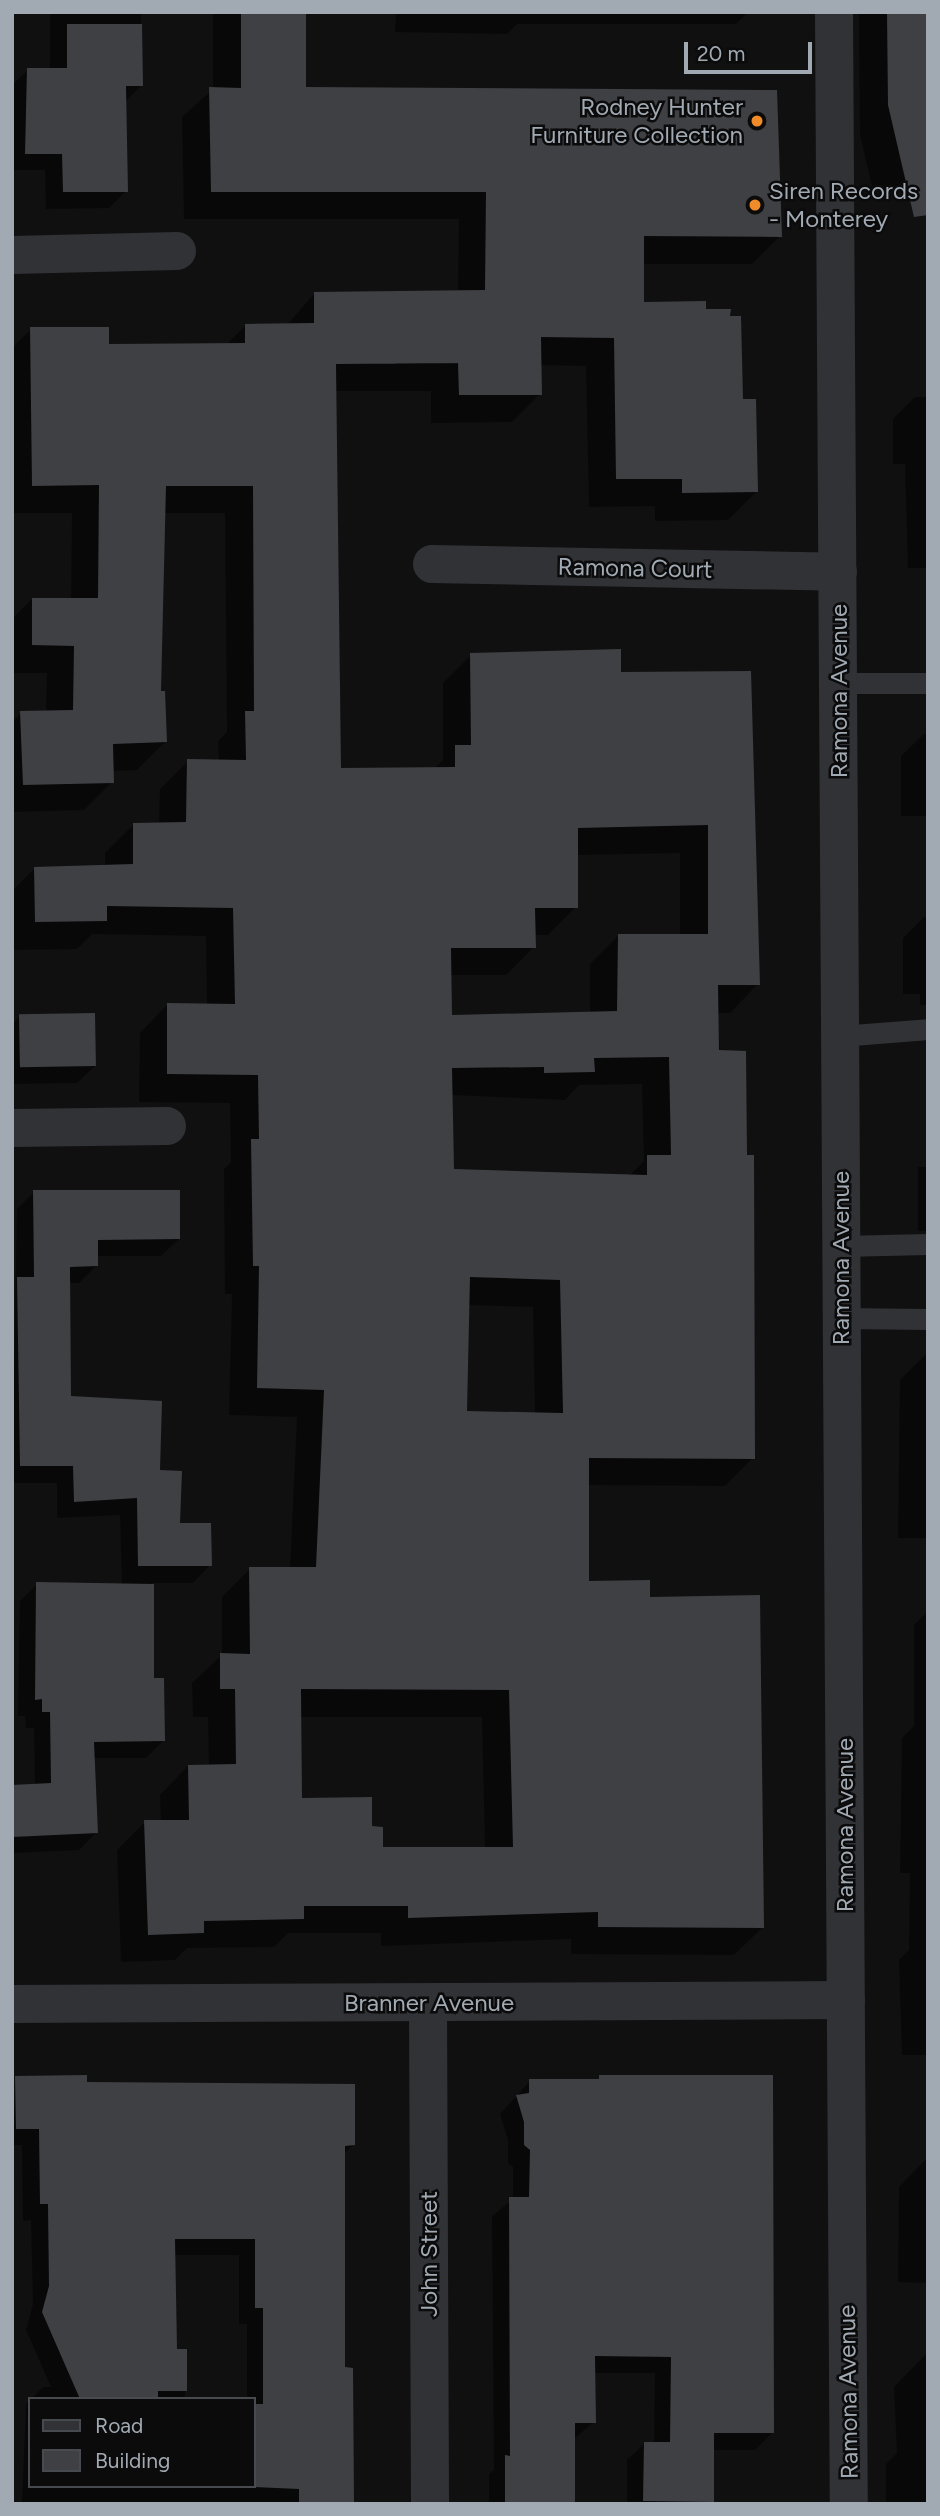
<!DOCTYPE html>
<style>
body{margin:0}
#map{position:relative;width:940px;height:2516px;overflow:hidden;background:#101011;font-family:Figtree,sans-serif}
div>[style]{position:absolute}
.shadow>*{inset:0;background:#0007;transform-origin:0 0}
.building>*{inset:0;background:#3f4044;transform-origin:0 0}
.lane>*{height:21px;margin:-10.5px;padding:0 10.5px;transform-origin:10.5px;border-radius:10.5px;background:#313236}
.street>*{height:38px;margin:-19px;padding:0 19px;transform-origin:19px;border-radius:19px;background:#313236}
.dots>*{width:19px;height:19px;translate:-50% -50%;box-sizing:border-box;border:4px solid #0b0b0c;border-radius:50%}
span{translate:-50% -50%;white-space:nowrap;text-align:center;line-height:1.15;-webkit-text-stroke:5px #0b0b0c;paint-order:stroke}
.poi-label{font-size:24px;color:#a1a9b2}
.right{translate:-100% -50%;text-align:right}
.left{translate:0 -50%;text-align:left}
.street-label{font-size:24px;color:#a1a9b2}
.frame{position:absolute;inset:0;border:14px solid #a1a9b2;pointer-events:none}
.legend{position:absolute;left:28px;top:2397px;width:228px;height:91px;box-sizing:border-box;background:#0b0b0c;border:2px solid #474a4e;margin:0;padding:9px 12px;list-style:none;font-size:21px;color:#a1a9b2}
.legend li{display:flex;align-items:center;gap:14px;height:35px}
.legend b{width:35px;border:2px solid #474a4e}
.scale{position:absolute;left:684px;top:42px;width:128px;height:32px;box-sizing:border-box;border:4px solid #a1a9b2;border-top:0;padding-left:9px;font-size:21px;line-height:24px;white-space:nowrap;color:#a1a9b2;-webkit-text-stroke:5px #0b0b0c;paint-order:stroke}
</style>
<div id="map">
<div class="shadow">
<div style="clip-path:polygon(43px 12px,141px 12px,141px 86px,125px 102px,126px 191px,109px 208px,46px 209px,45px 170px,12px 170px,12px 85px,28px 70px,50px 69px,50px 13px)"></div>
<div style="clip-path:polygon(evenodd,213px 12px,304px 12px,304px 88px,780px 236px,752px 264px,643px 264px,643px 304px,704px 311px,741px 401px,756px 492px,728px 520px,655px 521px,655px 506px,589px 507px,586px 366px,540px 365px,540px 394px,512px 422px,431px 423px,431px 391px,335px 391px,339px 770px,434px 769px,443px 760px,443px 683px,471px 655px,619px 673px,749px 673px,758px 984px,730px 1013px,717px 1013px,753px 1458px,725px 1486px,587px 1485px,587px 1583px,648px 1599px,763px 1927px,734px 1955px,571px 1954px,571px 1939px,381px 1946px,381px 1933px,288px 1933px,274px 1947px,187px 1948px,175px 1960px,121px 1962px,117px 1850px,145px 1822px,161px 1822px,160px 1795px,188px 1766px,209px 1766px,208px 1717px,193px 1717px,192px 1683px,222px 1655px,222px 1597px,250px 1569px,290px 1569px,297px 1417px,229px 1415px,232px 1294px,225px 1294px,224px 1169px,231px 1162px,230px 1103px,139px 1102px,140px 1033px,168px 1004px,207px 1005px,206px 936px,92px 934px,77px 949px,12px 950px,12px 891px,35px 868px,105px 867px,105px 853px,133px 825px,159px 824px,160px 789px,188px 761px,219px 761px,218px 741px,227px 732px,225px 513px,164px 513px,159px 693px,165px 742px,137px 770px,112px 771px,112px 782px,84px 810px,12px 812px,12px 722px,21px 713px,46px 713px,47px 673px,12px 673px,12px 619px,32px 599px,71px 599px,72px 513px,12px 513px,12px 348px,31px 329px,107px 346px,226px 345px,246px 325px,287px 325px,315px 293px,458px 292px,459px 219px,184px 219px,182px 117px,213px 89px,213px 12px,680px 853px,680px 935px,618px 936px,590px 964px,590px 1014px,450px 1017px,450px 975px,506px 975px,534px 947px,534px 935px,548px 935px,576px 907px,576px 855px,680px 853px,213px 12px,642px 1084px,644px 1161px,628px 1177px,452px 1171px,451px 1095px,565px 1100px,579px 1085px,642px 1084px,213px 12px,468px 1305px,533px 1307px,535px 1414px,465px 1413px,468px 1305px,213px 12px,300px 1717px,482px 1717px,485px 1848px,381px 1848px,370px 1828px,301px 1799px,300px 1717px)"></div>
<div style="clip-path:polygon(396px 12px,748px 12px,736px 24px,517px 24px,507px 34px,395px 32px)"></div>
<div style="clip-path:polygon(859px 12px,928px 12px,928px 188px,872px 186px,860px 135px)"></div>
<div style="clip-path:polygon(915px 397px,928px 397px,928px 568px,908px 568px,905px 464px,893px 464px,893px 419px)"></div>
<div style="clip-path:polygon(924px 734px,928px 734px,928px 816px,901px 816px,901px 756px)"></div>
<div style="clip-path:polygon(924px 917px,928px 917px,928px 1005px,920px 1005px,920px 994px,903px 994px,903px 938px)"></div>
<div style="clip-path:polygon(19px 1017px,95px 1066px,77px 1083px,12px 1084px,12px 1024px)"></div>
<div style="left:928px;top:1167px;width:64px;height:10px;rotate:90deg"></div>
<div style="clip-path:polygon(34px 1192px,179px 1239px,161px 1256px,96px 1256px,96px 1266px,79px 1283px,69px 1283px,70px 1398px,158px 1472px,178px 1525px,210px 1565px,193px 1583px,152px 1583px,152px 1680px,163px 1741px,146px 1758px,93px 1758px,96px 1833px,79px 1850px,12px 1853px,12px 1786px,35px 1785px,34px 1728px,26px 1728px,25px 1716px,18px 1716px,20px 1601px,37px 1584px,122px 1585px,120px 1515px,57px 1518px,57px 1483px,12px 1483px,17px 1209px)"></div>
<div style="clip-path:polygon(928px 1352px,928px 1538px,898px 1538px,900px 1380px)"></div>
<div style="clip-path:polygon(928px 1611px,928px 2055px,902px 2055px,899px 1960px,909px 1950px,910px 1873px,900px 1873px,902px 1738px,914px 1726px,914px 1625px)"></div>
<div style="clip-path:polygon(16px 2078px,85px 2084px,353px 2145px,343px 2155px,343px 2369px,352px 2504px,22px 2504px,26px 2404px,30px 2400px,30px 2486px,254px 2486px,254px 2399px,247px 2399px,247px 2324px,239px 2324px,239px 2255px,173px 2255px,175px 2351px,185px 2351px,185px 2399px,31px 2399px,43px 2387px,51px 2387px,26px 2330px,33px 2304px,31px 2220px,23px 2221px,22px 2145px,12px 2145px)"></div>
<div style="clip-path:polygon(530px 2081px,772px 2433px,755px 2450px,712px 2450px,713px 2504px,627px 2504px,627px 2460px,645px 2443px,654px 2443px,655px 2373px,594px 2373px,594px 2422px,574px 2439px,573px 2504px,489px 2504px,489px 2474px,494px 2470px,492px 2216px,513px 2199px,513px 2167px,508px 2163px,508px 2140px,500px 2114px)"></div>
<div style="clip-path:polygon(927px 2158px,928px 2283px,898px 2282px,899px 2187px)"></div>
<div style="clip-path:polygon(928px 2352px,928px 2504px,886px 2504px,886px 2464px,897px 2453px,894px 2387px)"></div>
</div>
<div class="building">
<div style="clip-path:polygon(evenodd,241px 12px,306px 12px,306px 87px,777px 90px,782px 237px,644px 236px,644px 302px,706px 301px,706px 309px,731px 309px,730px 316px,741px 316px,743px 399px,756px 399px,758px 492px,682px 493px,682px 479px,616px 479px,614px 338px,541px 337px,542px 395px,459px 395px,458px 363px,336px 364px,341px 768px,455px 767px,455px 745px,471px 745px,470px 653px,621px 649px,621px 672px,751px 671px,760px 985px,718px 985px,719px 1050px,746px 1051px,747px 1155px,754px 1155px,755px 1459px,589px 1458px,589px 1581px,650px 1580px,650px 1597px,760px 1595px,764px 1928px,598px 1927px,598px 1912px,408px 1918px,408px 1906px,304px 1906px,304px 1919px,204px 1921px,204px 1933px,148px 1935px,144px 1820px,189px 1820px,188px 1765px,236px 1764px,235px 1689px,220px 1689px,220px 1653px,250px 1654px,249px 1567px,316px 1567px,324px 1390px,257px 1388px,259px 1266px,253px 1266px,251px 1139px,259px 1139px,258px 1075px,167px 1074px,167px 1003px,235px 1004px,233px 908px,107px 906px,107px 921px,35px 922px,34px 867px,133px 864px,133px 823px,186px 822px,187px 759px,246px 760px,245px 711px,254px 711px,253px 486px,166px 486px,161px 691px,165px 691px,167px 742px,113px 744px,114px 783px,23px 785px,20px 711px,73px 710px,74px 646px,32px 645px,32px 598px,98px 598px,99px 485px,32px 486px,30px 327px,109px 327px,109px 344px,245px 343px,245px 324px,314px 323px,314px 292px,485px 290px,486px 192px,211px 192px,209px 87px,241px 88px,241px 12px,708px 825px,708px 934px,618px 934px,617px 1011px,452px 1015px,451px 948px,536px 948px,535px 908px,578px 908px,578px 828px,708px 825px,241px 12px,669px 1057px,671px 1155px,647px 1155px,647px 1175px,454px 1169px,452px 1068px,544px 1067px,544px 1073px,595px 1072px,594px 1058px,669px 1057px,241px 12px,470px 1277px,560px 1280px,563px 1413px,467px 1411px,470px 1277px,241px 12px,301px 1689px,509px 1690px,513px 1847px,383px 1847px,383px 1827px,372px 1826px,372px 1797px,302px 1798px,301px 1689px)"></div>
<div style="clip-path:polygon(887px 12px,928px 12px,928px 215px,914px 217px,888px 105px)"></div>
<div style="clip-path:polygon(67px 24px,142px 24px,143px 86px,126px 86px,128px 192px,63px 192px,62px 154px,25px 154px,27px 68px,67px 68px)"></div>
<div style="left:95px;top:1013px;width:53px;height:76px;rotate:89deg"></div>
<div style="clip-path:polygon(33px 1190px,180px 1190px,180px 1239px,98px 1240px,98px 1266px,70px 1267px,71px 1396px,162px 1401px,160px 1470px,182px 1471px,180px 1523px,211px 1523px,212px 1566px,138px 1566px,137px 1498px,74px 1502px,73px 1466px,20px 1466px,17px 1277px,34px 1277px)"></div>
<div style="clip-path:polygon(36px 1582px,154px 1584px,154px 1678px,164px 1678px,165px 1741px,94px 1742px,98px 1833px,12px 1837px,12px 1785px,51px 1783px,50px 1712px,42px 1712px,42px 1699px,35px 1700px)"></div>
<div style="clip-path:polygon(87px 2075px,87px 2082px,355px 2084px,355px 2145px,345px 2146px,345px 2367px,353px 2368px,354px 2504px,299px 2504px,299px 2489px,254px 2487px,254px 2404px,263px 2404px,263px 2308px,255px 2308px,255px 2239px,175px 2239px,177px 2349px,187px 2349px,187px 2391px,158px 2391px,158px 2399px,80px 2399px,42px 2312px,49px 2286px,48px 2204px,40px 2204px,39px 2129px,16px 2129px,15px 2076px)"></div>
<div style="clip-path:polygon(599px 2075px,773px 2075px,774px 2433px,714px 2433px,714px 2502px,643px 2501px,644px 2442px,670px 2442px,671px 2357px,595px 2356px,596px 2423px,575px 2423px,575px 2504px,505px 2504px,505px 2455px,510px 2456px,509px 2197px,529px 2197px,530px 2150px,524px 2145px,524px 2122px,516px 2095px,529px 2093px,529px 2079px,599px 2079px)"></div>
</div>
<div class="lane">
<div style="left:839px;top:683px;width:89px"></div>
<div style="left:840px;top:1036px;width:88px;rotate:-4.5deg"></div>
<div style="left:841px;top:1246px;width:87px;rotate:-1.3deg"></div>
<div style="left:842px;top:1318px;width:86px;rotate:0.7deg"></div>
</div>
<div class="street">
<div style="left:834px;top:12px;width:2492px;rotate:89.66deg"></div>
<div style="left:12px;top:255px;width:165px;rotate:-1.4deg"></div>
<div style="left:432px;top:564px;width:406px;rotate:1.1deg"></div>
<div style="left:12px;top:1128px;width:155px;rotate:-0.7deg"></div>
<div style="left:428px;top:2003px;width:501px;rotate:89.77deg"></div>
<div style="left:12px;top:2004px;width:834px;rotate:-0.27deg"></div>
</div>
<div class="dots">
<div style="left:757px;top:121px;background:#ef8b29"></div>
<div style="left:755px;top:205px;background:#ef8b29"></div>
</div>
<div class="poi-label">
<span class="right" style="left:743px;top:121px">Rodney Hunter<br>Furniture Collection</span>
<span class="left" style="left:769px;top:205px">Siren Records<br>- Monterey</span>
</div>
<div class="street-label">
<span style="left:635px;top:568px;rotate:1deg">Ramona Court</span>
<span style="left:839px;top:691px;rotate:-90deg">Ramona Avenue</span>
<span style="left:841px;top:1258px;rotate:-90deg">Ramona Avenue</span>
<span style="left:845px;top:1825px;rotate:-90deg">Ramona Avenue</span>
<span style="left:429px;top:2003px">Branner Avenue</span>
<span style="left:429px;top:2254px;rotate:-90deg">John Street</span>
<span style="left:848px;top:2392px;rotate:-91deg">Ramona Avenue</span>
</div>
<div class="frame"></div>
<ul class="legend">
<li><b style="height:9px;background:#313236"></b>Road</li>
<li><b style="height:19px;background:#3f4044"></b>Building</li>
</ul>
<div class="scale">20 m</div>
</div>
